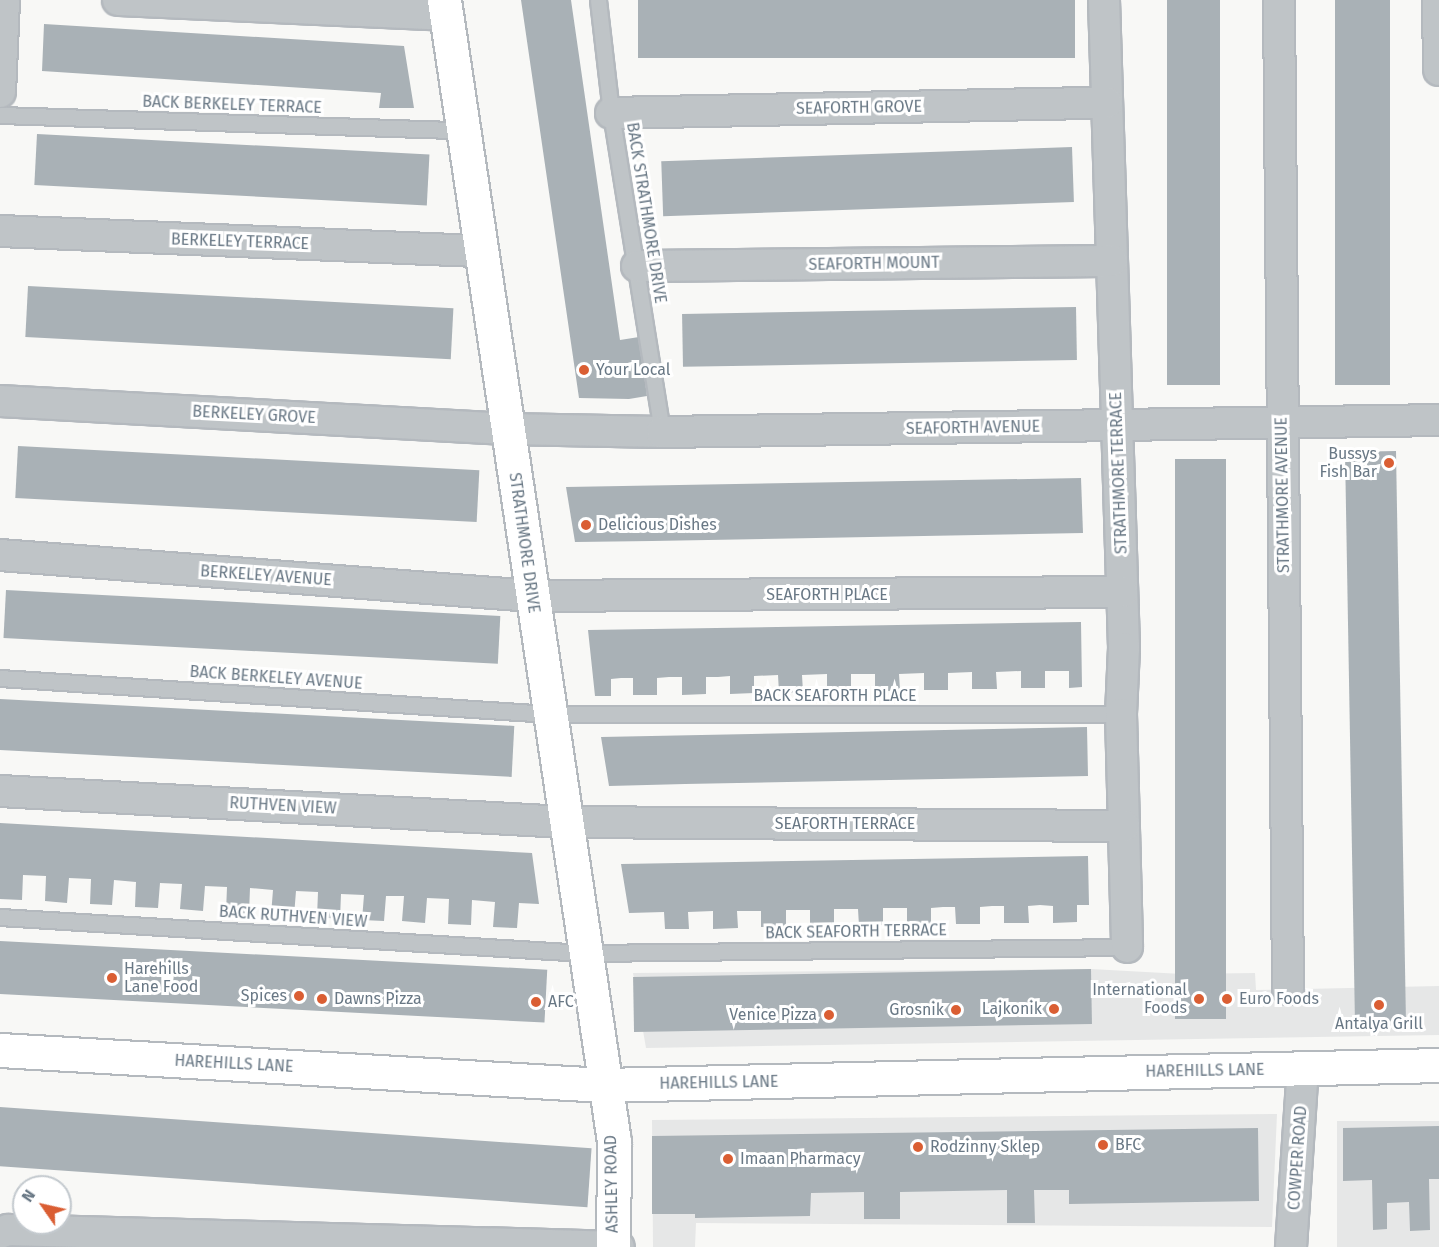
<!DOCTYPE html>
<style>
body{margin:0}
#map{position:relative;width:1439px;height:1247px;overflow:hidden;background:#f8f8f6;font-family:"Fira Sans",sans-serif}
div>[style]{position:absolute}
.built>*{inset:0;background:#e6e7e7;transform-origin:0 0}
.building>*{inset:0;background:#a9b1b6;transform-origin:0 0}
.roads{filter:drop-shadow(2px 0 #b4b9be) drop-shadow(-2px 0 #b4b9be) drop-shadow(0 2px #b4b9be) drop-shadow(0 -2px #b4b9be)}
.lane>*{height:15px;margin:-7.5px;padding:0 7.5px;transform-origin:7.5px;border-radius:7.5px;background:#bfc4c7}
.street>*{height:30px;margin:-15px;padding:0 15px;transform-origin:15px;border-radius:15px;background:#bfc4c7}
.secondary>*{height:33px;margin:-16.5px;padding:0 16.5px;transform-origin:16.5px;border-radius:16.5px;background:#fff}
.dots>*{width:16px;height:16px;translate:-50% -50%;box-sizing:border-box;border:3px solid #fff;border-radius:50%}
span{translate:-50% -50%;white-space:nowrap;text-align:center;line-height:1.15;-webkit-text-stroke:6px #fff;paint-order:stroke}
.street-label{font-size:16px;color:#697885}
.poi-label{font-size:16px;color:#697885}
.left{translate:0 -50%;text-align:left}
.right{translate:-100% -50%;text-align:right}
.north{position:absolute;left:12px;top:1175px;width:60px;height:60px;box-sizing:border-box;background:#fff;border:2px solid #c3c9ce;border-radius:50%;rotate:304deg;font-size:16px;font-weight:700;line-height:24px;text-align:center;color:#697885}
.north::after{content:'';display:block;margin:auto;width:21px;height:27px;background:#da5e33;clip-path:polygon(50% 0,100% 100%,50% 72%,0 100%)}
</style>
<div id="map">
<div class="built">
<div style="clip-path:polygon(1091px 969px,1182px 974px,1255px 973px,1256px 990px,1439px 986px,1439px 1035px,646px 1048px,633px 973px)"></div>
<div style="clip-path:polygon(1277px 1114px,1272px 1227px,696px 1223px,695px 1247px,653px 1247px,652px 1120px)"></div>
<div style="left:1439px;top:1121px;width:126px;height:102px;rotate:90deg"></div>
</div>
<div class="building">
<div style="clip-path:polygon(521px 0,571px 0,620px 340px,639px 337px,647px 396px,629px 399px,579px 398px)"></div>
<div style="left:638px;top:0;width:437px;height:58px"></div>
<div style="left:1167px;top:0;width:53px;height:385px"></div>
<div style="left:1335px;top:0;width:55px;height:385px"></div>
<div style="clip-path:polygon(44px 24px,404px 46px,414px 108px,379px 108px,381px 93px,42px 71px)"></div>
<div style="left:37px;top:134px;width:393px;height:51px;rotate:3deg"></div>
<div style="left:1072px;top:147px;width:55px;height:411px;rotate:88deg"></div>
<div style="left:28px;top:286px;width:426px;height:51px;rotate:3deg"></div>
<div style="left:1076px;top:307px;width:53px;height:394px;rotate:89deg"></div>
<div style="left:18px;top:446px;width:462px;height:52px;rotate:3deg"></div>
<div style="left:1396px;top:451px;width:570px;height:51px;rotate:89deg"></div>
<div style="left:1175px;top:459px;width:51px;height:560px"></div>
<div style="clip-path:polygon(1081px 478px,1083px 533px,652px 541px,575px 542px,566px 487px)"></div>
<div style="left:6px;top:590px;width:495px;height:48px;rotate:3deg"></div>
<div style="clip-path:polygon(1081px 622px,1082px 687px,1069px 688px,1069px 671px,1045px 671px,1045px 688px,1021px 688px,1021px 671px,996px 672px,997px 689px,972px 689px,972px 672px,948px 673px,948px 690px,924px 690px,924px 673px,899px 674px,900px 690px,888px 691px,875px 691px,875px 674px,851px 674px,851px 691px,827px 692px,827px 674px,802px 675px,803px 692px,779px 693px,778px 675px,754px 676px,754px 693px,730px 694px,730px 676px,718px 677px,706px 677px,706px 694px,682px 695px,682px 677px,669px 677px,657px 678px,657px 695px,633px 695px,633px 678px,621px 678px,611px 679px,611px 696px,595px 696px,588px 630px)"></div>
<div style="left:0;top:699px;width:515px;height:51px;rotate:3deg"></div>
<div style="clip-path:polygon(1087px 727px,1088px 776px,685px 784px,609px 786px,601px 737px)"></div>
<div style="clip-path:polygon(0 823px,532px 853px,539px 904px,519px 903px,517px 928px,493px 927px,495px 902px,472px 900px,471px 925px,448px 924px,449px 899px,427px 898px,425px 923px,402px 921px,404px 896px,386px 896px,384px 921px,362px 920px,364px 895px,341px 894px,340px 919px,317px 917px,318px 892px,296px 891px,294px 916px,271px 915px,273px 890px,250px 888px,249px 914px,226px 912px,227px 887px,205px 886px,203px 911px,180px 909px,182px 884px,160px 883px,158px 908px,135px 907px,136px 882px,114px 880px,112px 905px,90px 904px,91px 879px,69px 878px,67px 903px,45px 901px,46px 876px,23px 875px,22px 900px,0 899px)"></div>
<div style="clip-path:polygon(1088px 856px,1089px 905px,1077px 905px,1077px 922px,1053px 923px,1053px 906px,1040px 905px,1028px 906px,1029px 923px,1004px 923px,1004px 906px,992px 906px,980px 907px,980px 924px,956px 924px,955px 907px,943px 907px,931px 908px,931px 925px,907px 925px,907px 908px,883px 908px,883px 925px,871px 926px,859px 926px,858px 909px,834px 909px,834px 926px,823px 926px,810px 927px,810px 910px,786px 910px,786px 927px,761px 927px,761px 911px,737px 911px,738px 928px,713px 929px,713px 911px,688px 912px,689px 929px,665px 929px,664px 912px,629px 913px,621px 864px)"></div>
<div style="left:0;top:941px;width:548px;height:53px;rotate:3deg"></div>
<div style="left:1091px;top:969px;width:55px;height:458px;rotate:89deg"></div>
<div style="left:0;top:1107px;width:593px;height:59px;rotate:4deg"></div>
<div style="clip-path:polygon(1439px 1126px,1439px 1179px,1429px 1179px,1430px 1230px,1410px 1231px,1409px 1202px,1387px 1203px,1387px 1229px,1373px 1230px,1372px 1180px,1343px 1181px,1343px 1128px)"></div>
<div style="clip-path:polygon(1258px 1128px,1259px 1201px,1069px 1204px,1069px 1190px,1034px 1190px,1035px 1223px,1007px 1223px,1007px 1190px,900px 1192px,900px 1219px,864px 1219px,864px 1192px,811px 1193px,810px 1216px,695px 1218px,695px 1214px,652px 1214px,652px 1136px)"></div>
</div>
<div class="roads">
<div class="lane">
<div style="left:598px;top:0;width:114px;rotate:83.4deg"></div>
<div style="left:611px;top:113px;width:323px;rotate:80.9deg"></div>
<div style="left:0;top:115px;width:463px;rotate:1.9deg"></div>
<div style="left:0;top:678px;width:550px;rotate:3.75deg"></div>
<div style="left:549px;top:714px;width:572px"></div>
<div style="left:0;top:917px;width:585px;rotate:3.53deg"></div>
<div style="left:584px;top:953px;width:543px;rotate:-0.63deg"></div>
</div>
<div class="street">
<div style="left:118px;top:0;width:328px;rotate:2.6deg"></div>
<div style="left:1104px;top:0;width:648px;rotate:88.23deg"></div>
<div style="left:1124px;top:648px;width:66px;rotate:92.6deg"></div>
<div style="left:1121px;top:714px;width:233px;rotate:88.5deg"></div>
<div style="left:1279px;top:0;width:989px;rotate:89.48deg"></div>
<div style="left:1438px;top:0;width:70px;rotate:89.2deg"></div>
<div style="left:0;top:92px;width:92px;rotate:-87.5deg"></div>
<div style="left:611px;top:113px;width:496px;rotate:-1.2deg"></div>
<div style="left:0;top:231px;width:481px;rotate:2.4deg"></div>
<div style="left:637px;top:266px;width:475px;rotate:-0.6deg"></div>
<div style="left:0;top:401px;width:508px;rotate:3.16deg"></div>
<div style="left:507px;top:429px;width:155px;rotate:1.1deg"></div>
<div style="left:662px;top:432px;width:777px;rotate:-0.88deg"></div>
<div style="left:0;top:555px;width:534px;rotate:4.41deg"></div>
<div style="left:532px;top:596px;width:590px;rotate:-0.39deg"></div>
<div style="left:0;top:791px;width:566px;rotate:3.14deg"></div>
<div style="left:565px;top:822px;width:559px;rotate:0.41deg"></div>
<div style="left:0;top:1233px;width:9px;rotate:-21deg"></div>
<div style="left:8px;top:1230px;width:611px;rotate:1.59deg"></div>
<div style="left:1291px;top:1247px;width:179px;rotate:-86.2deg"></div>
</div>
<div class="secondary">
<div style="left:444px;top:0;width:1154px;rotate:81.53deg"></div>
<div style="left:614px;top:1141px;width:106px;rotate:90.5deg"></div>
<div style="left:0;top:1050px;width:605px;rotate:3.32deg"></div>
<div style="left:604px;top:1085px;width:835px;rotate:-1.37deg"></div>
</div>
</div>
<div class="dots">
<div style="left:584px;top:370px;background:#da5e33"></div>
<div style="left:1389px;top:463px;background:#da5e33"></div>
<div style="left:586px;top:525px;background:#da5e33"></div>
<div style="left:112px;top:978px;background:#da5e33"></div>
<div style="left:299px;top:996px;background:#da5e33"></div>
<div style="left:322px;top:999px;background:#da5e33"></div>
<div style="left:1199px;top:999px;background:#da5e33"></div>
<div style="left:1227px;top:999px;background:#da5e33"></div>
<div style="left:536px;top:1002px;background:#da5e33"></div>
<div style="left:1379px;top:1005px;background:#da5e33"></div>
<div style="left:1054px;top:1009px;background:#da5e33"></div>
<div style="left:956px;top:1010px;background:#da5e33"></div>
<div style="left:829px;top:1015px;background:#da5e33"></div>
<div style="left:1103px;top:1145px;background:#da5e33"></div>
<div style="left:918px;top:1147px;background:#da5e33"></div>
<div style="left:728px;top:1159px;background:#da5e33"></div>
</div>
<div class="street-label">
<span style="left:232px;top:105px;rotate:2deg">BACK BERKELEY TERRACE</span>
<span style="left:859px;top:108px;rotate:-1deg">SEAFORTH GROVE</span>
<span style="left:646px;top:213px;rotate:81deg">BACK STRATHMORE DRIVE</span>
<span style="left:240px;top:242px;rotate:2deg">BERKELEY TERRACE</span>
<span style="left:874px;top:264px;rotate:-1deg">SEAFORTH MOUNT</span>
<span style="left:254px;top:415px;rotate:3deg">BERKELEY GROVE</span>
<span style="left:973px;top:428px;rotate:-1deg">SEAFORTH AVENUE</span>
<span style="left:1119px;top:473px;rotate:-92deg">STRATHMORE TERRACE</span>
<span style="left:1283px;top:495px;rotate:-91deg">STRATHMORE AVENUE</span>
<span style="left:524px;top:543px;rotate:82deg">STRATHMORE DRIVE</span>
<span style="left:266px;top:576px;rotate:4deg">BERKELEY AVENUE</span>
<span style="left:827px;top:595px">SEAFORTH PLACE</span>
<span style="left:276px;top:678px;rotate:4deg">BACK BERKELEY AVENUE</span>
<span style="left:835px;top:696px">BACK SEAFORTH PLACE</span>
<span style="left:283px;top:806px;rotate:3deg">RUTHVEN VIEW</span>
<span style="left:845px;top:824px">SEAFORTH TERRACE</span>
<span style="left:293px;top:917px;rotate:4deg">BACK RUTHVEN VIEW</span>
<span style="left:856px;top:932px;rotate:-1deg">BACK SEAFORTH TERRACE</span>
<span style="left:234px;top:1064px;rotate:3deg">HAREHILLS LANE</span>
<span style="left:1205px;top:1071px;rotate:-1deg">HAREHILLS LANE</span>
<span style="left:719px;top:1083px;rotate:-1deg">HAREHILLS LANE</span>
<span style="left:1298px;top:1158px;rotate:-86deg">COWPER ROAD</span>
<span style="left:612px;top:1184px;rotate:-91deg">ASHLEY ROAD</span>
</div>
<div class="poi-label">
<span class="left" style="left:596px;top:370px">Your Local</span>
<span class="right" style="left:1377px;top:463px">Bussys<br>Fish Bar</span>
<span class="left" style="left:598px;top:525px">Delicious Dishes</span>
<span class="left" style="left:124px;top:978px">Harehills<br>Lane Food</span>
<span class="right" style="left:1187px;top:999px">International<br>Foods</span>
<span class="right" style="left:287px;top:996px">Spices</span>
<span class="left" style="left:334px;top:999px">Dawns Pizza</span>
<span class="left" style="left:1239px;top:999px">Euro Foods</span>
<span class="left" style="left:548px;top:1002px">AFC</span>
<span class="right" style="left:1042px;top:1009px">Lajkonik</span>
<span class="right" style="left:944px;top:1010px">Grosnik</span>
<span class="right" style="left:817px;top:1015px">Venice Pizza</span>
<span style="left:1379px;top:1024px">Antalya Grill</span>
<span class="left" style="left:1115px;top:1145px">BFC</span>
<span class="left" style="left:930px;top:1147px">Rodzinny Sklep</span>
<span class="left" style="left:740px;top:1159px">Imaan Pharmacy</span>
</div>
<div class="north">N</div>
</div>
